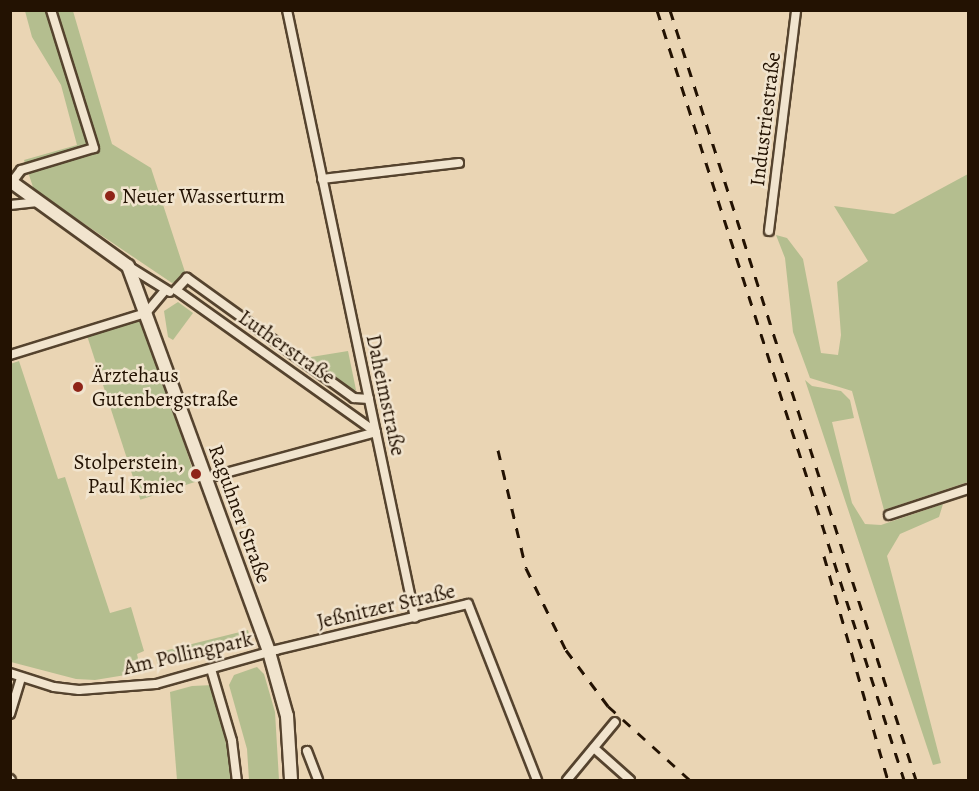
<!DOCTYPE html>
<meta charset="utf-8">
<style>
body{margin:0}
#map{position:relative;width:979px;height:791px;overflow:hidden;background:#ead5b4;font-family:Alegreya,serif}
div>[style]{position:absolute}
.green>*{inset:0;background:#b4be8f;transform-origin:0 0}
.roads{filter:drop-shadow(2px 0 #55432e) drop-shadow(-2px 0 #55432e) drop-shadow(0 2px #55432e) drop-shadow(0 -2px #55432e)}
.minor>*{height:8px;margin:-4px;padding:0 4px;transform-origin:4px;border-radius:4px;background:#f1e4ce}
.secondary>*{height:12px;margin:-6px;padding:0 6px;transform-origin:6px;border-radius:6px;background:#f1e4ce}
.rail>*{height:3px;margin-top:-1.5px;transform-origin:0;background:repeating-linear-gradient(90deg,#231202 0 10px,transparent 0 20px)}
.dots>*{width:16px;height:16px;translate:-50% -50%;box-sizing:border-box;border:3px solid #f1e4ce;border-radius:50%}
span{translate:-50% -50%;white-space:nowrap;text-align:center;line-height:1.15;-webkit-text-stroke:5px #f1e4ce;paint-order:stroke}
.street-label{font-size:21px;color:#231202}
.poi-label{font-size:21px;color:#231202}
.left{translate:0 -50%;text-align:left}
.right{translate:-100% -50%;text-align:right}
.frame{position:absolute;inset:0;border:12px solid #231202;pointer-events:none}
</style>
<div id="map">
<div class="green">
<div style="clip-path:polygon(25px 11px,73px 11px,112px 144px,151px 168px,187px 278px,172px 283px,34px 190px,24px 160px,77px 145px,61px 85px,32px 37px)"></div>
<div style="clip-path:polygon(968px 174px,968px 482px,884px 510px,852px 391px,810px 378px,793px 332px,785px 258px,776px 235px,787px 238px,803px 259px,821px 353px,838px 355px,841px 335px,837px 282px,868px 261px,834px 206px,894px 214px)"></div>
<div style="clip-path:polygon(178px 302px,193px 313px,173px 340px,168px 337px,164px 311px)"></div>
<div style="left:143px;top:317px;width:173px;height:59px;rotate:72deg"></div>
<div style="clip-path:polygon(348px 351px,356px 390px,352px 391px,305px 358px)"></div>
<div style="clip-path:polygon(19px 361px,58px 479px,65px 477px,110px 613px,131px 607px,144px 651px,137px 654px,139px 663px,147px 661px,150px 671px,95px 680px,76px 679px,11px 662px,10px 364px)"></div>
<div style="clip-path:polygon(805px 380px,812px 386px,841px 391px,850px 400px,854px 418px,832px 422px,852px 503px,865px 524px,881px 525px,943px 504px,939px 517px,900px 534px,887px 556px,941px 763px,933px 765px)"></div>
<div style="left:248px;top:630px;width:12px;height:96px;rotate:76deg"></div>
<div style="clip-path:polygon(257px 667px,264px 674px,275px 712px,279px 780px,249px 780px,247px 749px,229px 685px,234px 675px)"></div>
<div style="clip-path:polygon(213px 685px,234px 780px,177px 780px,170px 692px,192px 686px)"></div>
</div>
<div class="roads">
<div class="minor">
<div style="left:287px;top:10px;width:621px;rotate:78.11deg"></div>
<div style="left:322px;top:179px;width:138px;rotate:-6.7deg"></div>
<div style="left:12px;top:182px;width:15px;rotate:-53deg"></div>
<div style="left:21px;top:170px;width:76px;rotate:-16.8deg"></div>
<div style="left:94px;top:148px;width:145px;rotate:-107.3deg"></div>
<div style="left:10px;top:205px;width:30px;rotate:-6deg"></div>
<div style="left:769px;top:231px;width:223px;rotate:-83deg"></div>
<div style="left:128px;top:266px;width:49px;rotate:31.8deg"></div>
<div style="left:10px;top:355px;width:142px;rotate:-17.2deg"></div>
<div style="left:146px;top:313px;width:30px;rotate:-50deg"></div>
<div style="left:369px;top:399px;width:15px;rotate:-176deg"></div>
<div style="left:354px;top:398px;width:206px;rotate:-144.3deg"></div>
<div style="left:187px;top:278px;width:16px;rotate:133deg"></div>
<div style="left:176px;top:290px;width:245px;rotate:35.4deg"></div>
<div style="left:207px;top:478px;width:175px;rotate:-15.2deg"></div>
<div style="left:889px;top:515px;width:83px;rotate:-18.2deg"></div>
<div style="left:211px;top:669px;width:75px;rotate:73.7deg"></div>
<div style="left:232px;top:741px;width:39px;rotate:83deg"></div>
<div style="left:10px;top:673px;width:46px;rotate:17.7deg"></div>
<div style="left:54px;top:687px;width:25px;rotate:7deg"></div>
<div style="left:79px;top:690px;width:77px;rotate:-4.5deg"></div>
<div style="left:156px;top:684px;width:125px;rotate:-15.8deg"></div>
<div style="left:276px;top:650px;width:197px;rotate:-13.5deg"></div>
<div style="left:468px;top:604px;width:189px;rotate:68.6deg"></div>
<div style="left:10px;top:714px;width:38px;rotate:-73deg"></div>
<div style="left:594px;top:748px;width:48px;rotate:41.6deg"></div>
<div style="left:307px;top:751px;width:31px;rotate:69deg"></div>
<div style="left:10px;top:779px;width:1px;rotate:45deg"></div>
<div style="left:567px;top:780px;width:75px;rotate:-50.4deg"></div>
</div>
<div class="secondary">
<div style="left:10px;top:181px;width:145px;rotate:35.8deg"></div>
<div style="left:128px;top:266px;width:411px;rotate:69.9deg"></div>
<div style="left:269px;top:652px;width:66px;rotate:74.3deg"></div>
<div style="left:287px;top:716px;width:64px;rotate:86.4deg"></div>
</div>
</div>
<div class="rail">
<div style="left:657px;top:10px;width:809px;rotate:72.21deg"></div>
<div style="left:670px;top:10px;width:808px;rotate:72.28deg"></div>
<div style="left:498px;top:450px;width:121px;rotate:76.7deg"></div>
<div style="left:526px;top:568px;width:91px;rotate:64deg"></div>
<div style="left:566px;top:650px;width:70px;rotate:53.1deg"></div>
<div style="left:608px;top:706px;width:110px;rotate:42.1deg"></div>
<div style="left:824px;top:556px;width:233px;rotate:74.1deg"></div>
</div>
<div class="dots">
<div style="left:110px;top:196px;background:#8f2418"></div>
<div style="left:78px;top:387px;background:#8f2418"></div>
<div style="left:196px;top:474px;background:#8f2418"></div>
</div>
<div class="street-label">
<span style="left:765px;top:119px;rotate:-83deg">Industriestraße</span>
<span style="left:287px;top:347px;rotate:35deg">Lutherstraße</span>
<span style="left:386px;top:395px;rotate:78deg">Daheimstraße</span>
<span style="left:240px;top:514px;rotate:70deg">Raguhner Straße</span>
<span style="left:386px;top:606px;rotate:-13deg">Jeßnitzer Straße</span>
<span style="left:188px;top:653px;rotate:-13deg">Am Pollingpark</span>
</div>
<div class="poi-label">
<span class="left" style="left:122px;top:196px">Neuer Wasserturm</span>
<span class="left" style="left:92px;top:387px">Ärztehaus<br>Gutenbergstraße</span>
<span class="right" style="left:184px;top:474px">Stolperstein,<br>Paul Kmiec</span>
</div>
<div class="frame"></div>
</div>
